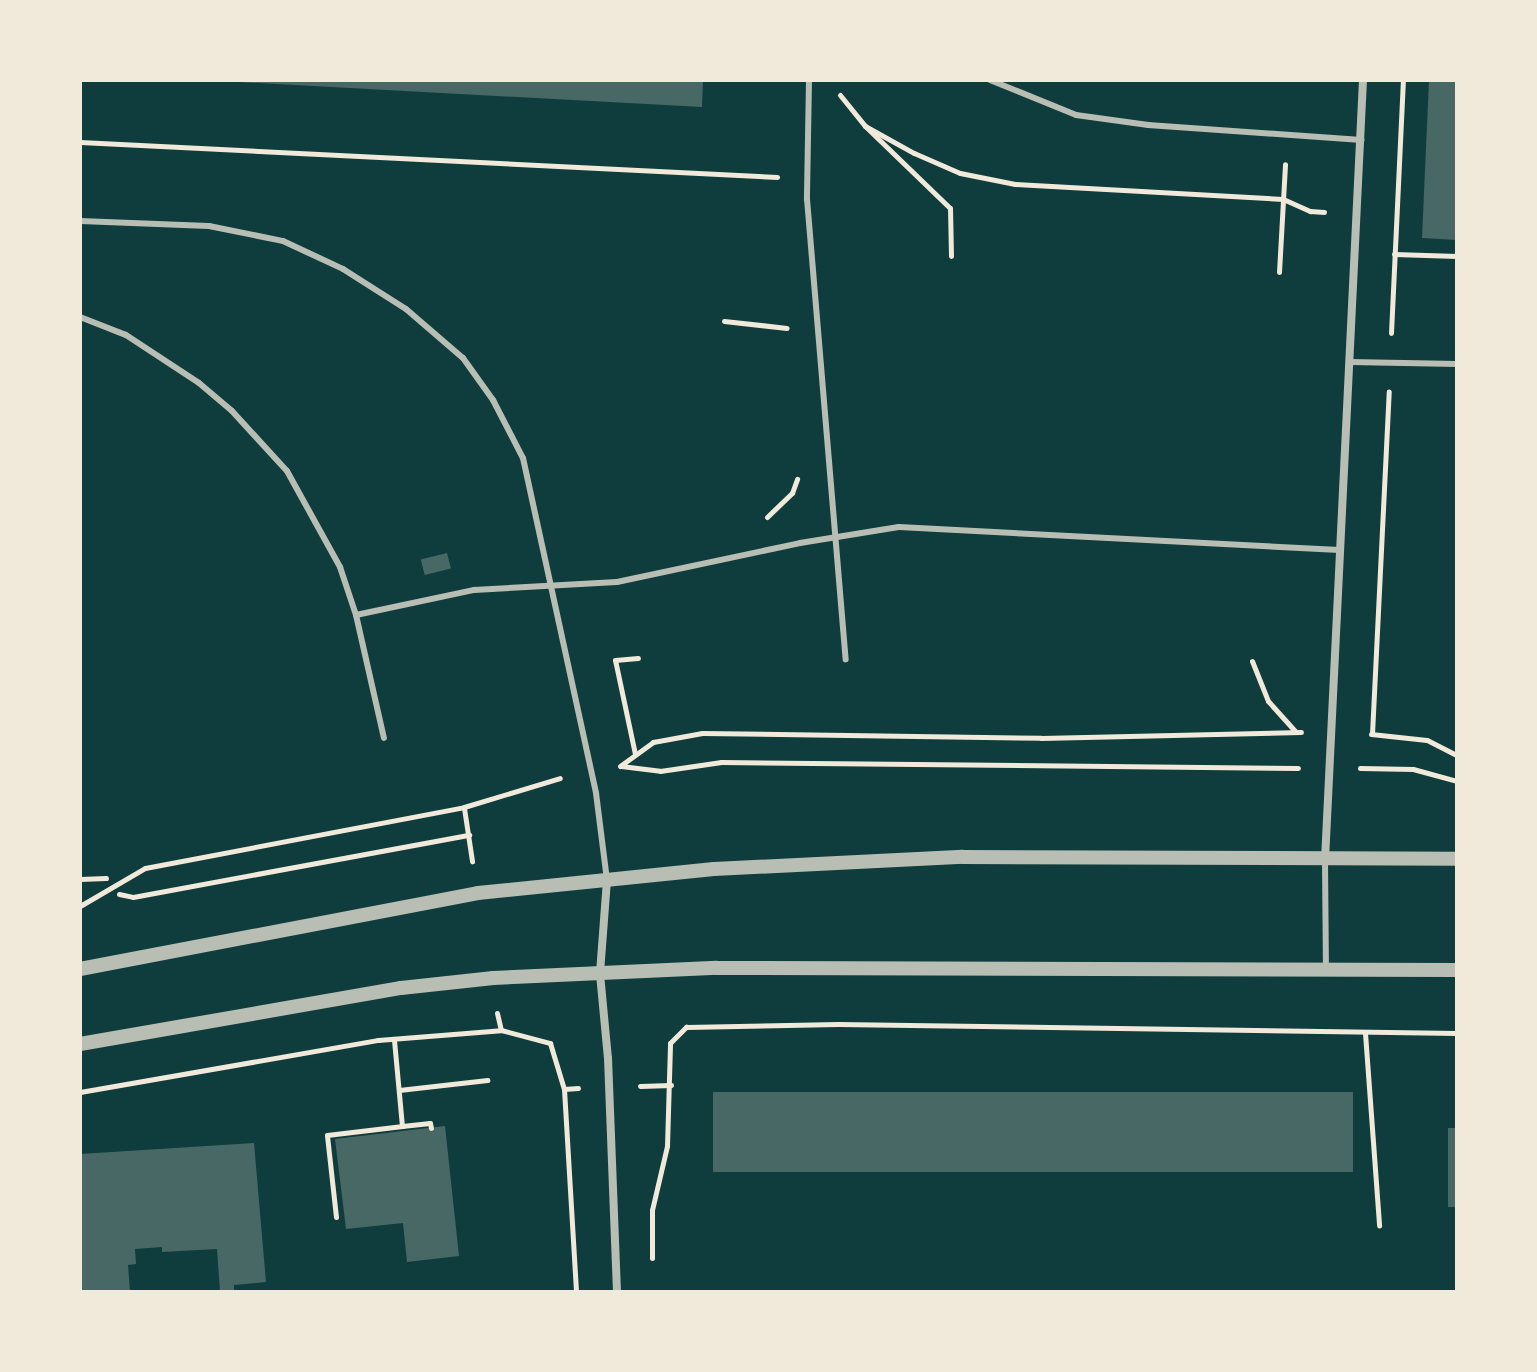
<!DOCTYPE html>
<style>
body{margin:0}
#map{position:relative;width:1537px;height:1372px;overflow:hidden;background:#0f3d3e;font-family:"Roboto Serif",serif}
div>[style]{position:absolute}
.building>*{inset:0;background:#486865;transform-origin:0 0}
.path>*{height:5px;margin:-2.5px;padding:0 2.5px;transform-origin:2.5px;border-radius:2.5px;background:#f1e9da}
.service>*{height:6px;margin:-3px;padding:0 3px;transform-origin:3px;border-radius:3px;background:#b8beb3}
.minor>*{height:8px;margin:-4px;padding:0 4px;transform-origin:4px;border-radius:4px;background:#b8beb3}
.tertiary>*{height:14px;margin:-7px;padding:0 7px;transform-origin:7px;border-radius:7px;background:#b8beb3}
span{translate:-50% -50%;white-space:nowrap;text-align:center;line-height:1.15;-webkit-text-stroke:6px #f1e9da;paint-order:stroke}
.frame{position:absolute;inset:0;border:82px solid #f1e9da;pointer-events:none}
</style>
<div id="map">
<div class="building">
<div style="clip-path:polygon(202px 80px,703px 80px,702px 107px)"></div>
<div style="clip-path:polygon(1429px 80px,1457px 80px,1457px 240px,1422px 238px)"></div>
<div style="left:447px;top:553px;width:16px;height:27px;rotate:76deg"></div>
<div style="left:713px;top:1092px;width:640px;height:80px"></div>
<div style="clip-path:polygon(445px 1126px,459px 1256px,407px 1262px,403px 1223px,346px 1229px,335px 1139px)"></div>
<div style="left:1448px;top:1128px;width:9px;height:79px"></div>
<div style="clip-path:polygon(254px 1143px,266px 1282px,234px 1285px,234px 1292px,220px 1292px,217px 1249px,162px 1252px,162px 1247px,135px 1249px,136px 1264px,128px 1265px,130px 1292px,80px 1292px,80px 1154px)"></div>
</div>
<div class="path">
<div style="left:840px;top:95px;width:40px;rotate:51deg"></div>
<div style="left:865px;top:126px;width:118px;rotate:44deg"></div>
<div style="left:950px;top:208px;width:48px;rotate:88.8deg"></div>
<div style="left:865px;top:126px;width:56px;rotate:28.9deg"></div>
<div style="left:914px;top:153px;width:50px;rotate:23.5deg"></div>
<div style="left:960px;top:173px;width:56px;rotate:11.3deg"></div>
<div style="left:1015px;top:184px;width:268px;rotate:3.2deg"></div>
<div style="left:1283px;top:199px;width:30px;rotate:24deg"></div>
<div style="left:1310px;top:211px;width:14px;rotate:4deg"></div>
<div style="left:80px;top:142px;width:698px;rotate:2.87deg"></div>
<div style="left:1394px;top:254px;width:63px;rotate:1.8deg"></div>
<div style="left:1279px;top:272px;width:108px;rotate:-86.8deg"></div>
<div style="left:724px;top:321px;width:63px;rotate:6.3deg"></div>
<div style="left:1391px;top:333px;width:253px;rotate:-87.3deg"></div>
<div style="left:767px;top:517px;width:35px;rotate:-44deg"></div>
<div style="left:792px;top:493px;width:15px;rotate:-70deg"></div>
<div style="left:1252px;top:661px;width:43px;rotate:68.2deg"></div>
<div style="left:1268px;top:701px;width:40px;rotate:48deg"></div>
<div style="left:1371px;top:734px;width:56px;rotate:6.1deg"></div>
<div style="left:1427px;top:740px;width:34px;rotate:27deg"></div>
<div style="left:1372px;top:734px;width:343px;rotate:-87.2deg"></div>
<div style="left:635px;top:754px;width:96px;rotate:-102deg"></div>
<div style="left:615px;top:660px;width:23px;rotate:-5deg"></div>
<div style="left:620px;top:766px;width:41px;rotate:-36deg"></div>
<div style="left:653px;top:742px;width:50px;rotate:-10.4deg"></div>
<div style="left:702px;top:733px;width:339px;rotate:0.8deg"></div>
<div style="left:1041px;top:738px;width:260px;rotate:-1.3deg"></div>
<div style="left:621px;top:766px;width:39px;rotate:7deg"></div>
<div style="left:660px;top:771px;width:62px;rotate:-8.4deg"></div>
<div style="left:721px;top:762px;width:577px;rotate:0.6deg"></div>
<div style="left:1360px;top:768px;width:53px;rotate:1.1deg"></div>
<div style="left:1413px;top:769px;width:46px;rotate:15.3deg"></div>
<div style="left:464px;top:808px;width:54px;rotate:81.4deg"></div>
<div style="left:80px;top:879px;width:26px;rotate:-2deg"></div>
<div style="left:119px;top:894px;width:14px;rotate:12deg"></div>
<div style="left:133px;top:897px;width:342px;rotate:-10.5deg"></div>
<div style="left:80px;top:906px;width:75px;rotate:-30.3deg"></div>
<div style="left:145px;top:868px;width:325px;rotate:-10.8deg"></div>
<div style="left:464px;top:807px;width:100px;rotate:-16.8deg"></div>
<div style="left:497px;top:1013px;width:17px;rotate:77deg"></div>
<div style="left:501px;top:1030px;width:51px;rotate:14.9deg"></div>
<div style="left:550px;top:1043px;width:48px;rotate:73.1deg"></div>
<div style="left:564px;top:1089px;width:14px;rotate:-4deg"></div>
<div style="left:1365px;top:1033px;width:193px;rotate:85.8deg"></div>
<div style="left:394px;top:1040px;width:86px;rotate:84.7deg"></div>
<div style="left:402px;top:1126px;width:28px;rotate:-6deg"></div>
<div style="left:430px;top:1123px;width:5px;rotate:79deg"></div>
<div style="left:640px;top:1086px;width:31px;rotate:-2deg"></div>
<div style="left:564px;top:1089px;width:203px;rotate:86.6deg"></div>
<div style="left:399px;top:1090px;width:89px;rotate:-6.5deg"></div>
<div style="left:80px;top:1092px;width:303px;rotate:-9.9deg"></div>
<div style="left:378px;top:1040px;width:123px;rotate:-4.6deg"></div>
<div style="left:336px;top:1217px;width:82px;rotate:-96.3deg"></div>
<div style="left:327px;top:1135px;width:76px;rotate:-6.8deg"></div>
<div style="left:652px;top:1258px;width:48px;rotate:-90deg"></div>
<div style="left:652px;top:1210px;width:66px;rotate:-76.8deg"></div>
<div style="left:667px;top:1146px;width:103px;rotate:-88.3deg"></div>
<div style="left:670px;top:1043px;width:23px;rotate:-45deg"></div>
<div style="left:686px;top:1027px;width:152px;rotate:-1.1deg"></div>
<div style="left:838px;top:1024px;width:619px;rotate:0.83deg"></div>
</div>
<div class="service">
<div style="left:809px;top:80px;width:119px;rotate:91deg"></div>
<div style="left:807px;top:199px;width:462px;rotate:85.2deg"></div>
<div style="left:990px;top:80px;width:93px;rotate:22.1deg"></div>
<div style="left:1076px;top:115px;width:73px;rotate:7.9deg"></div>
<div style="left:1148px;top:125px;width:214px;rotate:4deg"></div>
<div style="left:80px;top:221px;width:129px;rotate:2.2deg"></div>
<div style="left:209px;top:226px;width:76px;rotate:11.5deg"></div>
<div style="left:283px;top:241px;width:66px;rotate:25deg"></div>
<div style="left:343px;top:269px;width:75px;rotate:32.4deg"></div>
<div style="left:406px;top:309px;width:75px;rotate:40.7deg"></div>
<div style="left:463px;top:358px;width:52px;rotate:54.5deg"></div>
<div style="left:493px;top:400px;width:65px;rotate:62.7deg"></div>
<div style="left:523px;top:458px;width:343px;rotate:77.7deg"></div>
<div style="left:596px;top:793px;width:88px;rotate:82.8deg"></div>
<div style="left:80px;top:317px;width:49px;rotate:21.4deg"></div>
<div style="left:126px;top:335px;width:87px;rotate:33.3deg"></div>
<div style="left:199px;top:383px;width:43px;rotate:40.3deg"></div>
<div style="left:232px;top:411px;width:81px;rotate:47.5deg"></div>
<div style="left:287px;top:471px;width:110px;rotate:61.1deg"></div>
<div style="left:340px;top:567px;width:51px;rotate:71.6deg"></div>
<div style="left:356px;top:615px;width:126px;rotate:77.2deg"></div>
<div style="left:1350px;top:362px;width:107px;rotate:1.1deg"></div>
<div style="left:356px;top:615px;width:121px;rotate:-12deg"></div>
<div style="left:474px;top:590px;width:143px;rotate:-3.2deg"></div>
<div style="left:617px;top:582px;width:187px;rotate:-12deg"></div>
<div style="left:800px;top:543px;width:100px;rotate:-9.2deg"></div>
<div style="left:899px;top:527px;width:441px;rotate:3deg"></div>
<div style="left:1325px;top:861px;width:108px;rotate:89.5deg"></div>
</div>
<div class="minor">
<div style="left:1325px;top:860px;width:781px;rotate:-87.21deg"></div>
<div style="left:607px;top:880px;width:94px;rotate:94.3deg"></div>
<div style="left:600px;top:974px;width:84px;rotate:84.6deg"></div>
<div style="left:608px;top:1058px;width:234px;rotate:87.8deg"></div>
</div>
<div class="tertiary">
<div style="left:80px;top:969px;width:405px;rotate:-10.8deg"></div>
<div style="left:478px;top:893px;width:237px;rotate:-5.8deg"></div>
<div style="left:714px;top:869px;width:249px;rotate:-2.8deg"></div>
<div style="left:963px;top:857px;width:494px;rotate:0.2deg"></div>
<div style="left:80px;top:1044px;width:326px;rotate:-9.9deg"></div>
<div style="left:401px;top:988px;width:93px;rotate:-6.2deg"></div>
<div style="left:493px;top:978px;width:224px;rotate:-2.6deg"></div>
<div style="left:717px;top:968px;width:740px;rotate:0.15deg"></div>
</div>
<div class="frame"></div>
</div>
